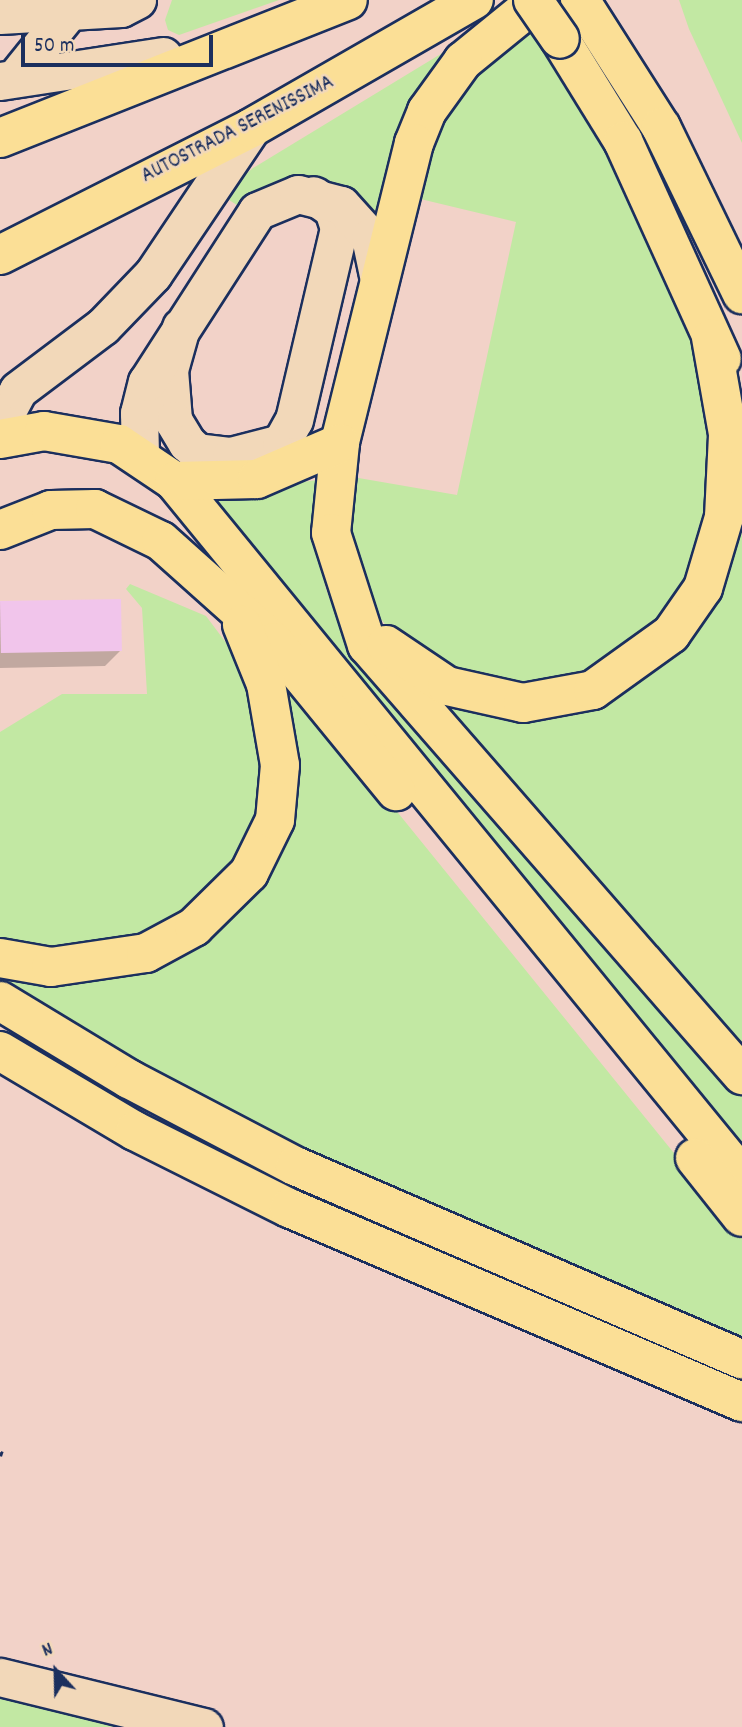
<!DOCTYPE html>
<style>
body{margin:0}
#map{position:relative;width:742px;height:1727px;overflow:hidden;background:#f2d2c8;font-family:Dekko,sans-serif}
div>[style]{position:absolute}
.green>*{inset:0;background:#c2e8a3}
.shadow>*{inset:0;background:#0003}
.building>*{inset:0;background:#f1c5eb;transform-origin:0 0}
.path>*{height:4.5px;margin-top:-2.25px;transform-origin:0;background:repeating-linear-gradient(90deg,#1b2f5e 0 7px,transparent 0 12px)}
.roads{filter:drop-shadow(2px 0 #1b2f5e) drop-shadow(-2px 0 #1b2f5e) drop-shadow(0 2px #1b2f5e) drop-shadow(0 -2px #1b2f5e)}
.minor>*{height:37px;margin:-18.5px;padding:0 18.5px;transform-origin:18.5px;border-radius:18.5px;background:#f2d8b9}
.highway>*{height:38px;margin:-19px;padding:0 19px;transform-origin:19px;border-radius:19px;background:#fbdf96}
.bridges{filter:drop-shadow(2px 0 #1b2f5e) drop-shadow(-2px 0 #1b2f5e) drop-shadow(0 2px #1b2f5e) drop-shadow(0 -2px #1b2f5e)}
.highway-bridge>*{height:38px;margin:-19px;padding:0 19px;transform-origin:19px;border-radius:19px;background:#fbdf96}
span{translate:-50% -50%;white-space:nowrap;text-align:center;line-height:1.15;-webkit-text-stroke:5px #f2d8b9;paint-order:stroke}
.street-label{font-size:21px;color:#1b2f5e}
.north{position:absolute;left:21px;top:1636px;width:70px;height:70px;-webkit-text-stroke:5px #f2d8b9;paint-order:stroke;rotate:338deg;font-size:19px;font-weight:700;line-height:28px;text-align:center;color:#1b2f5e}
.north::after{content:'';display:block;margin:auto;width:24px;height:32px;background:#1b2f5e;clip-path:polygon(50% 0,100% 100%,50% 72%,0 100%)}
.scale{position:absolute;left:21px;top:35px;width:192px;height:32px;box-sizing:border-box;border:4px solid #1b2f5e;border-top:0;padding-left:9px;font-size:21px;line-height:24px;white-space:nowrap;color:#1b2f5e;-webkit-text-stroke:5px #f2d8b9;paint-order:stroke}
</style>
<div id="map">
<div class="green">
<div style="clip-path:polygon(172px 0,279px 0,179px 35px,168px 30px,165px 20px)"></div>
<div style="clip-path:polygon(679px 0,742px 0,742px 143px,689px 29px)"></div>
<div style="clip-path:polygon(531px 19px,629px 175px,705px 369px,713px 432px,712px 496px,692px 573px,656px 628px,615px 662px,544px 687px,466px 678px,391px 631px,372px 609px,349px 553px,347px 476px,457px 495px,516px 222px,412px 197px,439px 112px)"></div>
<div style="clip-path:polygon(444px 52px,448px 57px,379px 219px,364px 211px,240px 207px,229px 200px,233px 185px,253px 168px)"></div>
<div style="clip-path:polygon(742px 451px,742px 1056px,428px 690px,469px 706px,665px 653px)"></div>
<div style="clip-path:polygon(317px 480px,325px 586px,345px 641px,742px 1095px,742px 1153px,209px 502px,211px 495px)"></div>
<div style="clip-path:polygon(130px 584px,206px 616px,245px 668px,266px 761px,253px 841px,168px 929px,80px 954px,0 941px,0 732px,62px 694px,147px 694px,142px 608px,126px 589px)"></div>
<div style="clip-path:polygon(283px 671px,742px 1237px,742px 1343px,275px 1144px,0 988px,0 971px,57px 978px,246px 899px)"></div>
<div style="clip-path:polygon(0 1663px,193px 1727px,0 1727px)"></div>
</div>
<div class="shadow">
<div style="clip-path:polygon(0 602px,121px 650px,105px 666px,0 668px)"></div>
</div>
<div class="building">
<div style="left:121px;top:599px;width:52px;height:121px;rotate:89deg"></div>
</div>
<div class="path">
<div style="left:0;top:1453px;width:3px;rotate:18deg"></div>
</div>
<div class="roads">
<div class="minor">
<div style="left:0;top:15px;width:121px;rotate:-3.3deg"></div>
<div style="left:121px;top:8px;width:18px;rotate:-27deg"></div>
<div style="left:15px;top:78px;width:86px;rotate:-51.1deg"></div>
<div style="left:0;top:81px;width:165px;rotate:-8.7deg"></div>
<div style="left:181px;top:327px;width:45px;rotate:105.6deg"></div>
<div style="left:169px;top:370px;width:50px;rotate:85.4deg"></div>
<div style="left:173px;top:420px;width:27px;rotate:59deg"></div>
<div style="left:187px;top:443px;width:13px;rotate:42deg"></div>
<div style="left:197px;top:452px;width:34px;rotate:7deg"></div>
<div style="left:231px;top:456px;width:52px;rotate:-14.6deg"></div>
<div style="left:281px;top:443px;width:26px;rotate:-61deg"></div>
<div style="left:294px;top:420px;width:197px;rotate:-76.8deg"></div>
<div style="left:339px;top:228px;width:20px;rotate:-108deg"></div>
<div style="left:333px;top:209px;width:24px;rotate:-145deg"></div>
<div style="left:0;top:424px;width:38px;rotate:-62deg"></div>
<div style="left:18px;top:390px;width:106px;rotate:-37deg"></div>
<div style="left:103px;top:326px;width:72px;rotate:-46.1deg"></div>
<div style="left:153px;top:274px;width:176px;rotate:-56.1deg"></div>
<div style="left:140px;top:454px;width:41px;rotate:-91.4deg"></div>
<div style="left:139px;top:413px;width:32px;rotate:-76deg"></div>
<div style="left:147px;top:382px;width:203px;rotate:-57.2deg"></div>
<div style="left:257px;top:211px;width:44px;rotate:-22.5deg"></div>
<div style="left:298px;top:194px;width:44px;rotate:14.3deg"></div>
<div style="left:341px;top:205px;width:43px;rotate:47.8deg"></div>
<div style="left:370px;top:237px;width:44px;rotate:78.2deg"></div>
<div style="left:0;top:1677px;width:210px;rotate:13.8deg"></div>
</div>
<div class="highway">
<div style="left:538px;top:0;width:97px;rotate:140.9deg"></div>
<div style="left:463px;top:61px;width:62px;rotate:125.8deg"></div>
<div style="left:427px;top:111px;width:35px;rotate:112deg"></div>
<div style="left:414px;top:143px;width:309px;rotate:103.9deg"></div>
<div style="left:340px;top:443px;width:90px;rotate:95.7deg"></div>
<div style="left:331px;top:533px;width:118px;rotate:72.2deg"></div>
<div style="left:367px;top:645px;width:571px;rotate:48.91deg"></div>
<div style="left:580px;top:0;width:151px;rotate:57.5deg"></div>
<div style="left:661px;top:127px;width:186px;rotate:64.1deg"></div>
<div style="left:560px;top:39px;width:120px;rotate:58.3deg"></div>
<div style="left:623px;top:141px;width:239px;rotate:65.6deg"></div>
<div style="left:0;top:138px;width:374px;rotate:-21.6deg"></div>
<div style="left:0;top:255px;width:281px;rotate:-26.8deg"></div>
<div style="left:251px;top:128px;width:257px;rotate:-29.9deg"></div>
<div style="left:0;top:439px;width:45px;rotate:-10.3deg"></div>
<div style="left:44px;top:431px;width:76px;rotate:9.8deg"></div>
<div style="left:119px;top:444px;width:66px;rotate:33.9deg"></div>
<div style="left:174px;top:481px;width:898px;rotate:50.74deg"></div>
<div style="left:174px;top:481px;width:83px;rotate:-1.4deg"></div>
<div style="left:257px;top:479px;width:90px;rotate:-23.4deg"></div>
<div style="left:0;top:530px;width:55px;rotate:-21.4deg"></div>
<div style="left:51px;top:510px;width:44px;rotate:-1.3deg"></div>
<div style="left:95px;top:509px;width:73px;rotate:25.9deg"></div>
<div style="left:161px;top:541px;width:152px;rotate:41.8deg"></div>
<div style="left:274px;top:642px;width:193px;rotate:50.7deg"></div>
<div style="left:386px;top:645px;width:73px;rotate:33.9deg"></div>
<div style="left:447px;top:686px;width:78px;rotate:12.6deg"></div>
<div style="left:523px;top:703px;width:71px;rotate:-10.5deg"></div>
<div style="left:593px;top:690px;width:96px;rotate:-35.7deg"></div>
<div style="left:671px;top:634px;width:56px;rotate:-55.2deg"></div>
<div style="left:703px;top:588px;width:74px;rotate:-73.5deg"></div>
<div style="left:724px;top:517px;width:83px;rotate:-87.2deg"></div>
<div style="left:728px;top:434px;width:97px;rotate:-100deg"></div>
<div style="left:0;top:958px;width:52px;rotate:10deg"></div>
<div style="left:51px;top:967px;width:96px;rotate:-8.4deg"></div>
<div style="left:146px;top:953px;width:55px;rotate:-28.4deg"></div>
<div style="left:194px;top:927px;width:77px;rotate:-44.5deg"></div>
<div style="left:249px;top:873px;width:59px;rotate:-63.9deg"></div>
<div style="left:275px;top:820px;width:55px;rotate:-84.8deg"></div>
<div style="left:280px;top:765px;width:82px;rotate:-99.8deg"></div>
<div style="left:266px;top:684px;width:64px;rotate:-112.1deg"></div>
<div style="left:0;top:1001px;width:151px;rotate:31.2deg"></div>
<div style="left:129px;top:1079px;width:187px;rotate:27.7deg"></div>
<div style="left:295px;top:1166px;width:487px;rotate:23.4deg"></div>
<div style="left:0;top:1051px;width:157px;rotate:30.7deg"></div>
<div style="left:135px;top:1131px;width:172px;rotate:26.6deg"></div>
<div style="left:289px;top:1208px;width:493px;rotate:23.2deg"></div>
<div style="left:695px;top:1158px;width:75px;rotate:51.5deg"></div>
</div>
</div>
<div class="bridges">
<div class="highway-bridge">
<div style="left:533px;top:0;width:47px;rotate:55.3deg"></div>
</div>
</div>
<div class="street-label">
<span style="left:238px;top:130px;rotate:-27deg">AUTOSTRADA SERENISSIMA</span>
</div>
<div class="north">N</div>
<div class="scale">50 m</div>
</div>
